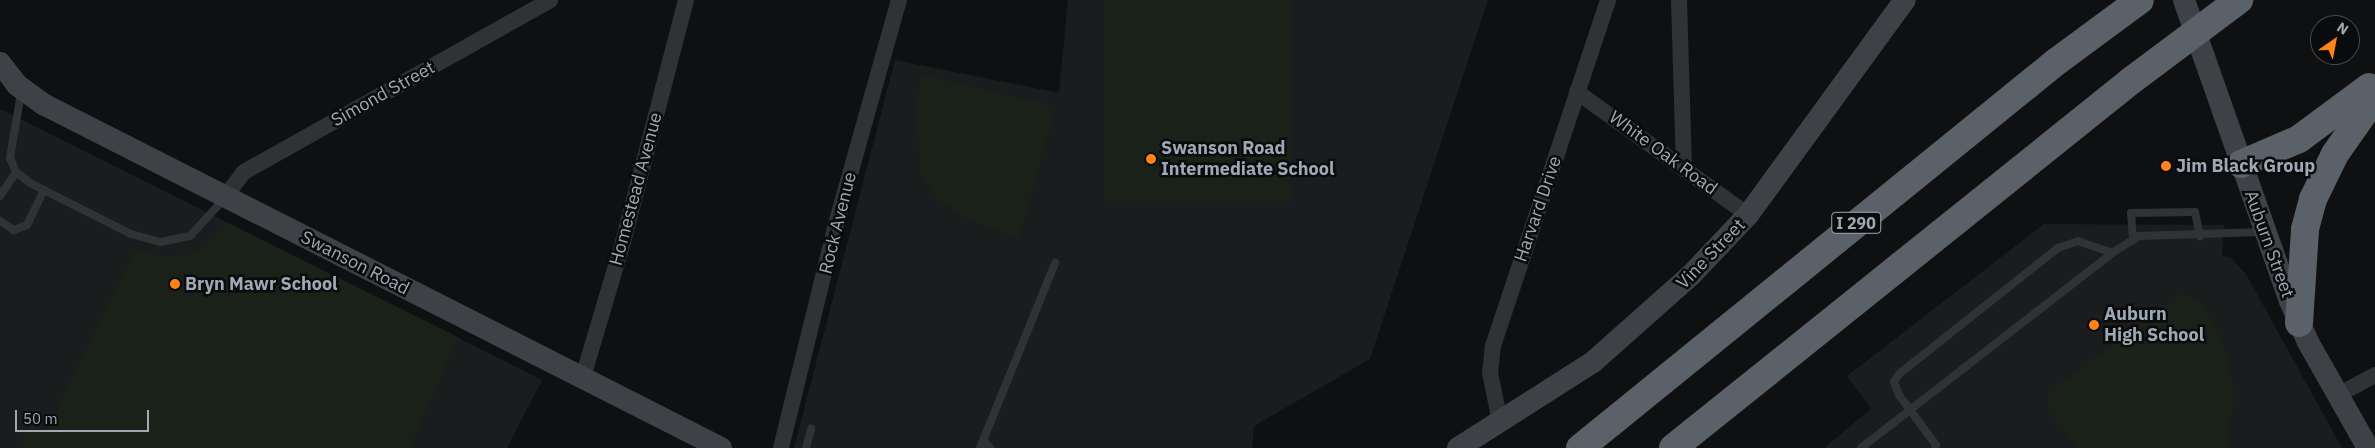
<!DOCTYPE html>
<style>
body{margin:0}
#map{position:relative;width:2375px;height:448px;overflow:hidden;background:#0f1011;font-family:"IBM Plex Sans",sans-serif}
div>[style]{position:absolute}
.built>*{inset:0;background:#1b1c1e}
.green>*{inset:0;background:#1a2119;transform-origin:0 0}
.lane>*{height:8px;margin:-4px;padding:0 4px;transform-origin:4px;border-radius:4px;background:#303236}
.street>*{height:16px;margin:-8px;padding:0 8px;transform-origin:8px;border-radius:8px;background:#303236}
.secondary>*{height:22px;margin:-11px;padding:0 11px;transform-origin:11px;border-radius:11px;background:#3e4246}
.highway>*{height:28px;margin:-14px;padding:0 14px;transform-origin:14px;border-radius:14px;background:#5b6168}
.dots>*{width:14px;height:14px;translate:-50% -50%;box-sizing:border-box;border:2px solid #0a0b0c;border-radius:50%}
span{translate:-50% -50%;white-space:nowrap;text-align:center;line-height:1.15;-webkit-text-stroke:5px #0a0b0c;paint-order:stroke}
.shield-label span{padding:1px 4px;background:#0a0b0c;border:1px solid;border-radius:4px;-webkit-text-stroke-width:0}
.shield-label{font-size:16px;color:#9fa9b3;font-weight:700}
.street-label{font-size:18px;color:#9fa9b3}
.poi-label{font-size:18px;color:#9fa9b3;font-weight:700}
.left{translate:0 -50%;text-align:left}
.north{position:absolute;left:2310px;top:15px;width:50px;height:50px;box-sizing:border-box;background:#0a0b0c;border:1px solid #464a4f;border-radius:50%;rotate:33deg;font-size:14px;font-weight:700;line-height:20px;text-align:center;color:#9fa9b3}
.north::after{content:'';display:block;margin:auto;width:18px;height:22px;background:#ff8319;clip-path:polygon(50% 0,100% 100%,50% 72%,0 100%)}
.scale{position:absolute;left:15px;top:410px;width:134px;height:22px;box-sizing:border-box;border:2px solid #9fa9b3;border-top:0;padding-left:6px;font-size:15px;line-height:18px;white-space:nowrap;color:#9fa9b3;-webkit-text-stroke:4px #0a0b0c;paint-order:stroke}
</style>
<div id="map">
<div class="built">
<div style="clip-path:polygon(1068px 0,1488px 0,1370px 359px,1254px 426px,1252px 448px,794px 448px,895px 60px,1059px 93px)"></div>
<div style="clip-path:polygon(0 109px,542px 380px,507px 448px,0 448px)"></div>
<div style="clip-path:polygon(2044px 224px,2224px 225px,2222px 255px,2232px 259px,2246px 274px,2342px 448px,1824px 448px,1871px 409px,1847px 376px)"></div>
</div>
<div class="green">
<div style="left:1105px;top:0;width:185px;height:201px"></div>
<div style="clip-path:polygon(922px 75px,1056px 106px,1019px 239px,966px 219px,938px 199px,921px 175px,916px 109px)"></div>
<div style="clip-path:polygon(226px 222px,458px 337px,410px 448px,14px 448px,34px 424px,46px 431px,134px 251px,167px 257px,190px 254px,207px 244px)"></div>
<div style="clip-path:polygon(2181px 294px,2199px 300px,2216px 327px,2229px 363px,2234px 395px,2227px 448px,2079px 448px,2047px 410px,2049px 392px)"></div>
</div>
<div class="lane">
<div style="left:21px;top:93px;width:66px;rotate:99.6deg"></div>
<div style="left:10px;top:158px;width:15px;rotate:67deg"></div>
<div style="left:16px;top:172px;width:18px;rotate:38deg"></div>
<div style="left:30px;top:183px;width:113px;rotate:26.8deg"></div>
<div style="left:131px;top:234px;width:31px;rotate:15deg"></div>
<div style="left:161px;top:242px;width:30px;rotate:-12deg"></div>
<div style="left:190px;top:236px;width:50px;rotate:-47.4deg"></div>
<div style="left:0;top:196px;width:29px;rotate:-56deg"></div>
<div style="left:0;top:221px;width:17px;rotate:33deg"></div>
<div style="left:14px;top:230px;width:14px;rotate:-21deg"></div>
<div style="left:27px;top:225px;width:39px;rotate:-64deg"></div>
<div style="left:2133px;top:240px;width:27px;rotate:-94deg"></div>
<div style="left:2131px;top:213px;width:64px;rotate:-0.9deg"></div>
<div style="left:2195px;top:212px;width:25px;rotate:78deg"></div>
<div style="left:983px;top:440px;width:11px;rotate:49deg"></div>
<div style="left:806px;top:448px;width:20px;rotate:-75deg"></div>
<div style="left:980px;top:448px;width:200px;rotate:-67.9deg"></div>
<div style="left:1861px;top:448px;width:318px;rotate:-37.8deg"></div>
<div style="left:2112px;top:253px;width:32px;rotate:-32deg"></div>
<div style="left:2139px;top:236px;width:124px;rotate:-1.8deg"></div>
<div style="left:1935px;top:448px;width:3px;rotate:-72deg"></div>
<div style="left:1936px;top:445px;width:62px;rotate:-126.5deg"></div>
<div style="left:1899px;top:395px;width:14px;rotate:-111deg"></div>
<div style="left:1894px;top:382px;width:9px;rotate:-58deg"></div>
<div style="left:1899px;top:374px;width:203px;rotate:-38.4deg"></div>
<div style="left:2058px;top:248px;width:21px;rotate:-19deg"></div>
<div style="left:2078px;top:241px;width:36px;rotate:19deg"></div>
</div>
<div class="street">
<div style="left:1679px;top:0;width:169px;rotate:88.3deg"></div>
<div style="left:1577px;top:92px;width:211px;rotate:35.7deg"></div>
<div style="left:225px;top:197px;width:31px;rotate:-53deg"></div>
<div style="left:244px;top:172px;width:351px;rotate:-29.3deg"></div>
<div style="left:583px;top:377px;width:141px;rotate:-73.5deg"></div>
<div style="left:623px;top:242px;width:250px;rotate:-75.4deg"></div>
<div style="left:2338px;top:395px;width:42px;rotate:-28.4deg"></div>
<div style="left:1500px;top:422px;width:50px;rotate:-101.5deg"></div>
<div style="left:1490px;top:373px;width:27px;rotate:-84deg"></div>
<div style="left:1493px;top:346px;width:365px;rotate:-71.6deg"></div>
<div style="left:781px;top:448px;width:231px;rotate:-76.2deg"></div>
<div style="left:836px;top:224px;width:233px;rotate:-74.3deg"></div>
</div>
<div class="secondary">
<div style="left:2184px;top:0;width:319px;rotate:70.6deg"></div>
<div style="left:2290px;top:301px;width:45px;rotate:66.3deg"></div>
<div style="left:2308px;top:342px;width:122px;rotate:60.5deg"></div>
<div style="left:0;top:63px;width:28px;rotate:52deg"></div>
<div style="left:17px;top:85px;width:34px;rotate:36deg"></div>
<div style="left:45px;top:105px;width:758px;rotate:26.9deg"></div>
<div style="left:1458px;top:448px;width:160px;rotate:-32.5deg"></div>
<div style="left:1593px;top:362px;width:131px;rotate:-41.6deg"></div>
<div style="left:1691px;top:275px;width:83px;rotate:-46.5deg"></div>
<div style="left:1748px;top:215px;width:266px;rotate:-53.9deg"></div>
</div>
<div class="highway">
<div style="left:2241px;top:164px;width:63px;rotate:-23.3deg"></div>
<div style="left:2299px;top:139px;width:87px;rotate:-36.6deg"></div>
<div style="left:2299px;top:323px;width:94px;rotate:-86.3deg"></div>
<div style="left:2305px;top:229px;width:31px;rotate:-75deg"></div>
<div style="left:2313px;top:199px;width:50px;rotate:-63.9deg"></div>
<div style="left:2335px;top:154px;width:70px;rotate:-54.9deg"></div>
<div style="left:1580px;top:448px;width:613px;rotate:-39.04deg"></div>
<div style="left:2056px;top:62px;width:104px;rotate:-36.4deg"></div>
<div style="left:1673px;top:448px;width:588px;rotate:-38.72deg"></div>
<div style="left:2132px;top:80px;width:134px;rotate:-36.8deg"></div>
</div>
<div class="dots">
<div style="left:1151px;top:159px;background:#ff8319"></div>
<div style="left:2166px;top:166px;background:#ff8319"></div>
<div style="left:175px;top:284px;background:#ff8319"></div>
<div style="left:2094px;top:325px;background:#ff8319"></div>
</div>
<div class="shield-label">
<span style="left:1856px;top:223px">I 290</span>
</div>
<div class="street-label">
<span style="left:383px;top:94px;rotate:-29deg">Simond Street</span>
<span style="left:1663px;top:153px;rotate:36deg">White Oak Road</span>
<span style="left:636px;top:189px;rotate:-75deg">Homestead Avenue</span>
<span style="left:1538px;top:209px;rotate:-71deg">Harvard Drive</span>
<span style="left:838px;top:223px;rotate:-76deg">Rock Avenue</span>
<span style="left:2269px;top:244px;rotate:70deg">Auburn Street</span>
<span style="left:1711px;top:254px;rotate:-46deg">Vine Street</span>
<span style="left:355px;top:263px;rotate:27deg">Swanson Road</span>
</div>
<div class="poi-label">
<span class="left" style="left:1161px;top:159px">Swanson Road<br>Intermediate School</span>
<span class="left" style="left:2176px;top:166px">Jim Black Group</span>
<span class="left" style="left:185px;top:284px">Bryn Mawr School</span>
<span class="left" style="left:2104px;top:325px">Auburn<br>High School</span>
</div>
<div class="north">N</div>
<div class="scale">50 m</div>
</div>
